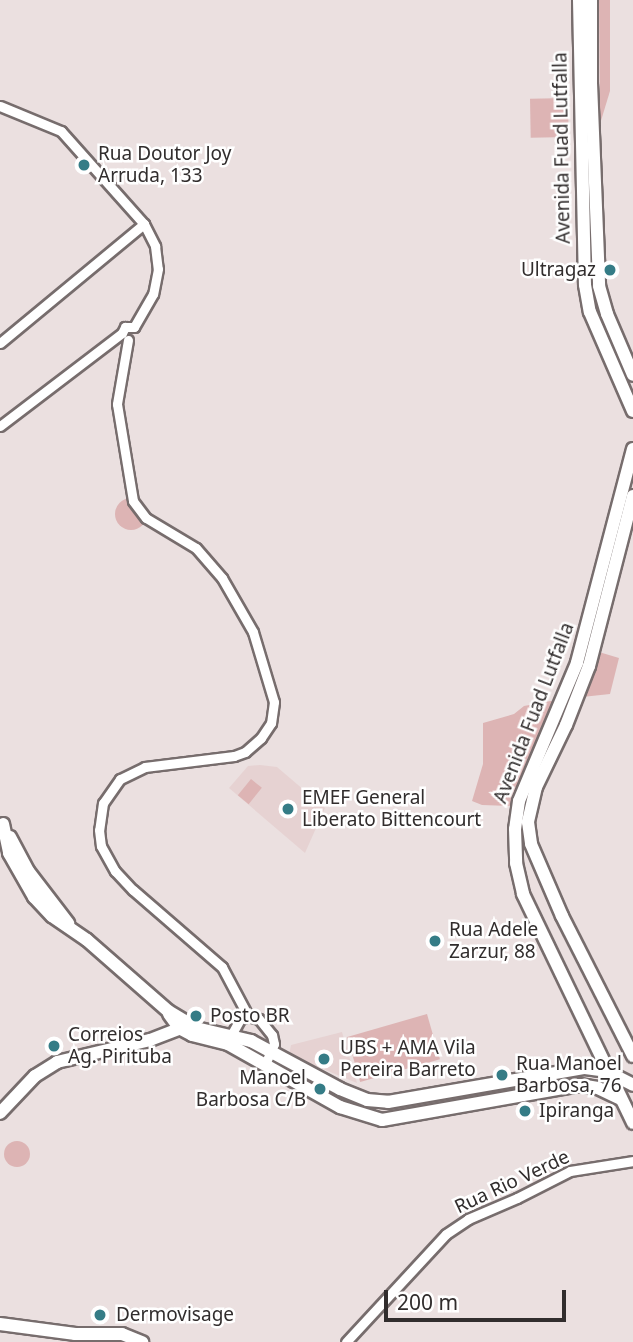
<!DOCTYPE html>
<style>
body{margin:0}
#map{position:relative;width:633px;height:1342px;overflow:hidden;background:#ebe0e0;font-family:"Noto Sans",sans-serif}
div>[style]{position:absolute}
.built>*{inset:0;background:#e6d2d2}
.green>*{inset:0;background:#ddb4b4;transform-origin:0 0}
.round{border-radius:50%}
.roads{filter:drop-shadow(2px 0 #776d6d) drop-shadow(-2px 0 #776d6d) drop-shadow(0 2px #776d6d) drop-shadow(0 -2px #776d6d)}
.minor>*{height:9px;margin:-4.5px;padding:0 4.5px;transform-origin:4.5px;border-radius:4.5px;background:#fff}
.major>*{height:12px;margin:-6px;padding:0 6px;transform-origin:6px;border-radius:6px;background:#fff}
.dots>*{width:19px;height:19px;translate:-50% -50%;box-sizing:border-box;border:4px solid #fff;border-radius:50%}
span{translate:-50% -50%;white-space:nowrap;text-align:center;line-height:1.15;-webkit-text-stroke:5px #fff;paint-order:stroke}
.street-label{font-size:19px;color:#312d2d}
.poi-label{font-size:19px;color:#312d2d}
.left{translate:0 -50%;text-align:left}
.right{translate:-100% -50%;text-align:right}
.scale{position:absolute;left:384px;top:1290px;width:182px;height:32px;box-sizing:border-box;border:4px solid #312d2d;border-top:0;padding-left:9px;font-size:21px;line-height:24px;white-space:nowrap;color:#312d2d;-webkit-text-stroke:5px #fff;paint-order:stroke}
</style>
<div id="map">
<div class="built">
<div style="clip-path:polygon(260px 765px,277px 767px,325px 808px,305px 853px,229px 788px,248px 766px)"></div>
<div style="clip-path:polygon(342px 1032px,357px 1083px,289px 1055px,291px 1045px)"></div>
</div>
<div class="green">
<div style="clip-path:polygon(599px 0,610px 0,610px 91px,600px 124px)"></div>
<div style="left:568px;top:98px;width:39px;height:38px;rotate:89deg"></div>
<div class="round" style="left:115px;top:498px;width:32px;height:32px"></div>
<div style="clip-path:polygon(599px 652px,619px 658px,610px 694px,582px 697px)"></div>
<div style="clip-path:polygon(556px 700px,513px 806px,482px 805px,472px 801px,483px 764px,483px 723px,514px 714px,524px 706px)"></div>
<div style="left:251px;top:779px;width:14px;height:21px;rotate:39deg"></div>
<div style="left:427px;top:1014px;width:47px;height:83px;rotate:74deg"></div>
<div class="round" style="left:4px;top:1141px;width:26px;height:26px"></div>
</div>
<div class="roads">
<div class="minor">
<div style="left:0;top:106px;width:66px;rotate:22.3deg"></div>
<div style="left:61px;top:131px;width:125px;rotate:48.3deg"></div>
<div style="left:144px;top:224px;width:25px;rotate:63deg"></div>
<div style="left:155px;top:246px;width:23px;rotate:83deg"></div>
<div style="left:158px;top:269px;width:25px;rotate:101deg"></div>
<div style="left:153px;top:294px;width:38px;rotate:120deg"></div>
<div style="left:128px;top:340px;width:65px;rotate:99.8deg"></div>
<div style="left:117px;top:404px;width:98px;rotate:80.6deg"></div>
<div style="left:133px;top:501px;width:21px;rotate:53deg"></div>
<div style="left:146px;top:518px;width:58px;rotate:31deg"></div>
<div style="left:196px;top:548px;width:40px;rotate:49deg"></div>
<div style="left:222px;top:578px;width:62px;rotate:60.1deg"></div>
<div style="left:253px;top:632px;width:73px;rotate:73.3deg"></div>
<div style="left:274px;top:702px;width:21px;rotate:98deg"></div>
<div style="left:271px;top:723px;width:18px;rotate:124deg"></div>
<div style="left:261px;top:738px;width:21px;rotate:139deg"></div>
<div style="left:245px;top:752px;width:12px;rotate:160deg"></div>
<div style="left:234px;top:756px;width:90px;rotate:173deg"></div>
<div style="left:145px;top:767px;width:28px;rotate:154deg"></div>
<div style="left:120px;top:779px;width:29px;rotate:125deg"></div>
<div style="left:103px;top:803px;width:27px;rotate:98deg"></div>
<div style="left:99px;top:830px;width:16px;rotate:83deg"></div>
<div style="left:101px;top:846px;width:29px;rotate:61deg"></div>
<div style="left:115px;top:871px;width:26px;rotate:47deg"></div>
<div style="left:133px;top:890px;width:118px;rotate:40.9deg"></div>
<div style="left:222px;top:967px;width:55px;rotate:62deg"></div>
<div style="left:0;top:343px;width:187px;rotate:-39.6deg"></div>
<div style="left:0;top:426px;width:153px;rotate:-37.3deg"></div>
<div style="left:122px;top:333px;width:7px;rotate:-63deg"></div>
<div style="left:125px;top:327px;width:9px"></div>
<div style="left:229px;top:1039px;width:23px;rotate:-61deg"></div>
<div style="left:240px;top:1019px;width:9px;rotate:-21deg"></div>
<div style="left:248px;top:1016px;width:11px;rotate:15deg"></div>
<div style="left:259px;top:1019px;width:21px;rotate:51deg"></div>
<div style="left:272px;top:1035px;width:9px;rotate:77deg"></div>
<div style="left:274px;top:1044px;width:22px;rotate:114deg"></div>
<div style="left:346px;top:1342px;width:147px;rotate:-47.2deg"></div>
<div style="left:446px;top:1234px;width:27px;rotate:-34deg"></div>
<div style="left:468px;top:1219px;width:53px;rotate:-23.2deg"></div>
<div style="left:517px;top:1198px;width:59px;rotate:-27deg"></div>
<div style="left:570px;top:1171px;width:64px;rotate:-9deg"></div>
</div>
<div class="major">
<div style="left:579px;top:0;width:285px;rotate:88.8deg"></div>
<div style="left:585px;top:285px;width:27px;rotate:80deg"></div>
<div style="left:590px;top:312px;width:108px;rotate:66.5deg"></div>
<div style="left:591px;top:0;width:83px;rotate:90deg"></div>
<div style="left:591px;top:83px;width:203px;rotate:87.7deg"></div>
<div style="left:599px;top:286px;width:29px;rotate:74deg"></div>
<div style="left:607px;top:314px;width:66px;rotate:66.9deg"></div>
<div style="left:633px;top:449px;width:221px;rotate:104.7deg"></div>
<div style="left:577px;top:663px;width:150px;rotate:112.8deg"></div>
<div style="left:519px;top:801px;width:28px;rotate:98deg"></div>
<div style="left:515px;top:829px;width:34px;rotate:88deg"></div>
<div style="left:516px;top:863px;width:32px;rotate:77deg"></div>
<div style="left:523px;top:894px;width:254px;rotate:64.3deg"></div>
<div style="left:633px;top:496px;width:176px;rotate:104.5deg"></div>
<div style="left:589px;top:666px;width:63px;rotate:111.3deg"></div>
<div style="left:566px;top:725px;width:69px;rotate:115.8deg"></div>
<div style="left:536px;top:787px;width:36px;rotate:103deg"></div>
<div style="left:528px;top:822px;width:22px;rotate:82deg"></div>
<div style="left:531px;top:844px;width:78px;rotate:66.7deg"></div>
<div style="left:562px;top:916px;width:157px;rotate:63.1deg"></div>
<div style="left:3px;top:824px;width:30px;rotate:78deg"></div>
<div style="left:9px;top:853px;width:51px;rotate:60.4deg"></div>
<div style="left:34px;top:897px;width:26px;rotate:47deg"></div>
<div style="left:52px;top:916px;width:42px;rotate:34.4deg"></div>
<div style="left:87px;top:940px;width:108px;rotate:41.2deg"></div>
<div style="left:168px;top:1011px;width:33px;rotate:31deg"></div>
<div style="left:196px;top:1028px;width:57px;rotate:13.3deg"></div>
<div style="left:251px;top:1041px;width:101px;rotate:28.3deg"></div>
<div style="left:340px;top:1089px;width:29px;rotate:22deg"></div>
<div style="left:367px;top:1100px;width:21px;rotate:5deg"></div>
<div style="left:388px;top:1102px;width:200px;rotate:-9.8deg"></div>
<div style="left:585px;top:1068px;width:21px;rotate:8deg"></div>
<div style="left:606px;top:1071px;width:30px;rotate:27deg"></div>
<div style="left:10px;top:837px;width:38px;rotate:62deg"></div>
<div style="left:28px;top:871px;width:66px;rotate:52.4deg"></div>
<div style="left:169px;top:1014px;width:17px;rotate:54deg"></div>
<div style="left:179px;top:1028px;width:15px;rotate:28deg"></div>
<div style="left:192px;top:1035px;width:37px;rotate:14deg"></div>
<div style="left:228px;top:1044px;width:129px;rotate:29.4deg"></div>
<div style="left:340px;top:1107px;width:44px;rotate:17.2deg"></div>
<div style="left:382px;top:1120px;width:201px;rotate:-10deg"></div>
<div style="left:580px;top:1085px;width:18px;rotate:9deg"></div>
<div style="left:598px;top:1088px;width:25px;rotate:26deg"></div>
<div style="left:0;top:1113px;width:51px;rotate:-46.6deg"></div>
<div style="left:35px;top:1076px;width:26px;rotate:-32deg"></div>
<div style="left:57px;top:1062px;width:96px;rotate:-13.3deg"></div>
<div style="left:150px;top:1040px;width:40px;rotate:-21deg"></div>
<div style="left:0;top:1324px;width:76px;rotate:7.6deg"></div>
<div style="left:75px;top:1334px;width:47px"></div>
<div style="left:122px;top:1334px;width:22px;rotate:22deg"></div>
</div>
</div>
<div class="dots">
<div style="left:84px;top:165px;background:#357c86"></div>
<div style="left:610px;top:270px;background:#357c86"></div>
<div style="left:288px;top:809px;background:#357c86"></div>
<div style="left:435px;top:941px;background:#357c86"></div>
<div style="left:196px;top:1016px;background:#357c86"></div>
<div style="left:54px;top:1046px;background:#357c86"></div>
<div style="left:324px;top:1059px;background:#357c86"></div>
<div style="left:502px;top:1075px;background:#357c86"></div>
<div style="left:320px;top:1089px;background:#357c86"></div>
<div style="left:525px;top:1111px;background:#357c86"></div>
<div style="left:100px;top:1315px;background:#357c86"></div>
</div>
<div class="street-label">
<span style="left:562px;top:148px;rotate:-91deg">Avenida Fuad Lutfalla</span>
<span style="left:534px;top:713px;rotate:-69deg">Avenida Fuad Lutfalla</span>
<span style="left:512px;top:1182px;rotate:-25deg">Rua Rio Verde</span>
</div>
<div class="poi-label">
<span class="left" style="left:98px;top:165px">Rua Doutor Joy<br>Arruda, 133</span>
<span class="right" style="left:596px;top:270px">Ultragaz</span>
<span class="left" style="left:302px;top:809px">EMEF General<br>Liberato Bittencourt</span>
<span class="left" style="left:449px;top:941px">Rua Adele<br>Zarzur, 88</span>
<span class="left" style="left:210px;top:1016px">Posto BR</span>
<span class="left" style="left:68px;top:1046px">Correios<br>Ag. Pirituba</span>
<span class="left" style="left:340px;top:1059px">UBS + AMA Vila<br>Pereira Barreto</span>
<span class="left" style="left:516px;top:1075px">Rua Manoel<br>Barbosa, 76</span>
<span class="right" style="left:306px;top:1089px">Manoel<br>Barbosa C/B</span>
<span class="left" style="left:539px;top:1111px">Ipiranga</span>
<span class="left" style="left:116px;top:1315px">Dermovisage</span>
</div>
<div class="scale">200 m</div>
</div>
